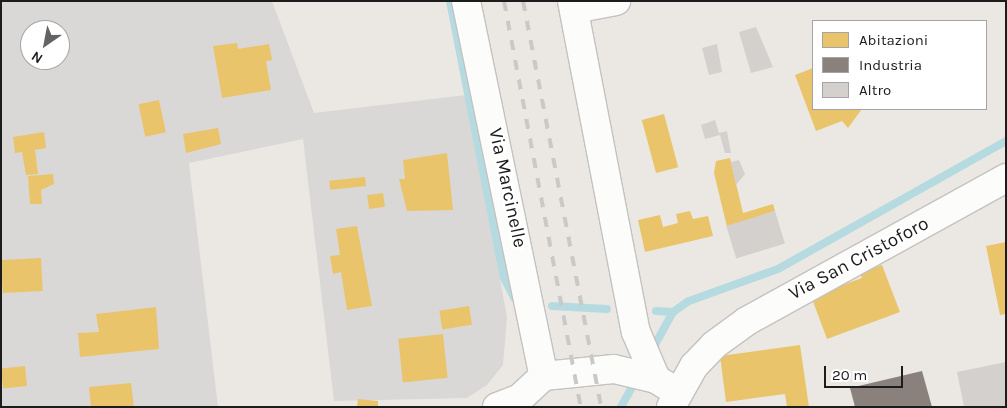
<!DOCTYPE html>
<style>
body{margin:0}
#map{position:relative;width:1007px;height:408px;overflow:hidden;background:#ebe8e4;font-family:Karla,sans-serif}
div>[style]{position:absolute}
.residential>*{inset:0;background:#dad8d6}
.homes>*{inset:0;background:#e9c46a;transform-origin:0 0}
.industry>*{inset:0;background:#8a817c}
.stream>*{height:8px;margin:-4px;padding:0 4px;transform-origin:4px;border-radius:4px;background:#b5dae0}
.building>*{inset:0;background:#d3d0cd;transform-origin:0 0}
.roads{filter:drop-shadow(1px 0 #c3c2c0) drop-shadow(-1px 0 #c3c2c0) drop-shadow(0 1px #c3c2c0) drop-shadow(0 -1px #c3c2c0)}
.street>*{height:28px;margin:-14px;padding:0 14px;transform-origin:14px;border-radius:14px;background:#fcfcfb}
.rail>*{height:4px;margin-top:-2px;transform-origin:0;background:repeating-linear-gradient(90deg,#c9c9c8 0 10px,transparent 0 20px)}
span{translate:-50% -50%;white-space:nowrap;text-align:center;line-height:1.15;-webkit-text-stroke:5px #fff;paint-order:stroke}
.street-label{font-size:19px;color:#1c1c1c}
.frame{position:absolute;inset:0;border:2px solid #1c1c1c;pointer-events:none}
.legend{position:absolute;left:812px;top:20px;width:175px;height:90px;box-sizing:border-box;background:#fff;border:1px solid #a4a4a4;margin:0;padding:6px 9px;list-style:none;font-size:15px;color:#1c1c1c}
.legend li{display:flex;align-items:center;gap:10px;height:25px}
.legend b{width:25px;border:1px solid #a4a4a4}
.north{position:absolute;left:20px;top:20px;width:50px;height:50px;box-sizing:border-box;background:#fff;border:1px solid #a4a4a4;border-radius:50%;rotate:213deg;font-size:14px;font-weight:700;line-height:20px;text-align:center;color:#1c1c1c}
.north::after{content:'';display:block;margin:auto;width:18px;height:22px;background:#646362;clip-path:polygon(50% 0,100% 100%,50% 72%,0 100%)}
.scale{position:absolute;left:824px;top:366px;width:79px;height:22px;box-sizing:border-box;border:2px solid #1c1c1c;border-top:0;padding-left:6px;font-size:15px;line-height:18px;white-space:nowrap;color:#1c1c1c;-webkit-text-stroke:4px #fff;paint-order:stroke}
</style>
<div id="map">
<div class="residential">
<div style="clip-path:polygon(evenodd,1px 1px,272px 1px,314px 113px,466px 95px,507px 317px,503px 365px,487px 385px,467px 398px,334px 401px,303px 139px,189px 163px,218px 407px,1px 407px,1px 1px,30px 30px,60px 30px,60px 60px,30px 60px,30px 30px)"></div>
</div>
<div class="homes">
<div style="clip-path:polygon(237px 43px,238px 49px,269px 44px,272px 60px,266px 61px,271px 90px,222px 98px,213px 46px)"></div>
<div style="clip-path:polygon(813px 68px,813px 109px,862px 109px,848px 128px,842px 121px,816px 131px,795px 75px)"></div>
<div style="left:159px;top:100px;width:33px;height:21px;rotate:78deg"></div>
<div style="left:664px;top:114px;width:55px;height:23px;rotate:75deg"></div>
<div style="clip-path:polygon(218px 128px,221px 144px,186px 153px,183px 134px)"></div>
<div style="clip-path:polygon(44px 132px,46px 148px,35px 150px,38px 174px,26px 175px,22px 152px,15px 153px,13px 137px)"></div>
<div style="clip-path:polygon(447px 153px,453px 210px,407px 211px,399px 179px,405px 179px,403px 160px)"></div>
<div style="clip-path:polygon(730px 158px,743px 213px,773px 204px,775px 211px,727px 227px,714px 173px,716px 161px)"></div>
<div style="clip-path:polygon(53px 174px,54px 184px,41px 190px,42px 204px,30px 204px,28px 176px)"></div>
<div style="left:365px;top:177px;width:9px;height:36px;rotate:84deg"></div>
<div style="left:383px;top:193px;width:14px;height:16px;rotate:82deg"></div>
<div style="clip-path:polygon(690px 211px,693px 219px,708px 216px,713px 236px,645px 252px,638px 220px,660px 215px,663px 227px,678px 223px,676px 214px)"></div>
<div style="clip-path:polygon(357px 226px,372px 306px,347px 310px,341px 272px,333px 274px,330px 256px,340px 255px,336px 229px)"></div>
<div style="clip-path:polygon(1006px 242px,1006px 314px,1000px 315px,986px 246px)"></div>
<div style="left:41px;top:258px;width:33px;height:40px;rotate:87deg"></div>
<div style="clip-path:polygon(882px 265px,900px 312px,827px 339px,811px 296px,862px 278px,860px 273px)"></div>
<div style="left:469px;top:306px;width:19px;height:30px;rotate:81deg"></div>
<div style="clip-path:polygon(156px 307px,159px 349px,80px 357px,78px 333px,99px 332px,96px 314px)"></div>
<div style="left:443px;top:334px;width:44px;height:45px;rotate:84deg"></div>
<div style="clip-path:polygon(800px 345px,809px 407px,787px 407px,785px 394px,726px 402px,720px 356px)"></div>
<div style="left:25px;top:366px;width:20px;height:24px;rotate:84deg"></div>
<div style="clip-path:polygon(131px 383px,134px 407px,91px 407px,89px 387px)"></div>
<div style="clip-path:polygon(358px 399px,378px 401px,378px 407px,357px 406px)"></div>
</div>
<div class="industry">
<div style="clip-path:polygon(922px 371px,932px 407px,855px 407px,850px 388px)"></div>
</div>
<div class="stream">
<div style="left:450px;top:1px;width:282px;rotate:79deg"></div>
<div style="left:504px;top:278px;width:22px;rotate:63deg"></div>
<div style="left:552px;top:306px;width:55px;rotate:3.1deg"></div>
<div style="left:656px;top:311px;width:17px;rotate:3deg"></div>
<div style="left:652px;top:350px;width:43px;rotate:-61.1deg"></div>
<div style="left:673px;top:312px;width:19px;rotate:-35deg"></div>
<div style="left:689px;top:301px;width:95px;rotate:-19.8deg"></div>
<div style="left:778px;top:269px;width:261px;rotate:-29.3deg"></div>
<div style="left:621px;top:407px;width:31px;rotate:-61deg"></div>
</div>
<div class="building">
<div style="clip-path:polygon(756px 27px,773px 67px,751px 73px,739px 32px)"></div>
<div style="clip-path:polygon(717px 44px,722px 72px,709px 75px,702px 48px)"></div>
<div style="clip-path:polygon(715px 120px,719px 133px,727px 131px,731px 153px,725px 153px,720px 135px,705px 139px,701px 125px)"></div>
<div style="clip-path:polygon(739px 160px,745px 174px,736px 185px,731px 162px)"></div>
<div style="left:775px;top:211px;width:34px;height:51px;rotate:73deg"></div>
<div style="clip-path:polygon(1006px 362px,1006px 407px,964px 407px,957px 372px)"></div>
</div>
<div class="roads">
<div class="street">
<div style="left:466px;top:1px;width:383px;rotate:78.3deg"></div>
<div style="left:572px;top:1px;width:337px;rotate:79.1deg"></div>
<div style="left:636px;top:332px;width:51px;rotate:66.9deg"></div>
<div style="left:574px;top:9px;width:43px;rotate:-10.8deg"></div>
<div style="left:544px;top:376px;width:70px;rotate:-5.7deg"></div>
<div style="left:614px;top:369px;width:43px;rotate:13.4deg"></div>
<div style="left:656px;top:379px;width:13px;rotate:32deg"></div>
<div style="left:497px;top:407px;width:25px;rotate:-21deg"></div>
<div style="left:520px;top:398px;width:33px;rotate:-43deg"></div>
<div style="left:671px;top:407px;width:47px;rotate:-60.7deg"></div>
<div style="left:694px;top:366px;width:29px;rotate:-46deg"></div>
<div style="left:714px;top:345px;width:41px;rotate:-36deg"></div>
<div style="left:747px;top:321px;width:296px;rotate:-28.9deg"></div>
</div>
</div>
<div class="rail">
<div style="left:504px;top:1px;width:413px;rotate:79.3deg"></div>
<div style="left:523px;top:1px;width:413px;rotate:79.1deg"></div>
</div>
<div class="street-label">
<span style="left:507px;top:188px;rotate:78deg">Via Marcinelle</span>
<span style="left:859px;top:259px;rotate:-28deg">Via San Cristoforo</span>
</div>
<div class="frame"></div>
<ul class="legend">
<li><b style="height:14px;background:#e9c46a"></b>Abitazioni</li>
<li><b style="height:14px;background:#8a817c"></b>Industria</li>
<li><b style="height:14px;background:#d3d0cd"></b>Altro</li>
</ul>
<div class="north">N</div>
<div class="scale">20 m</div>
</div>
